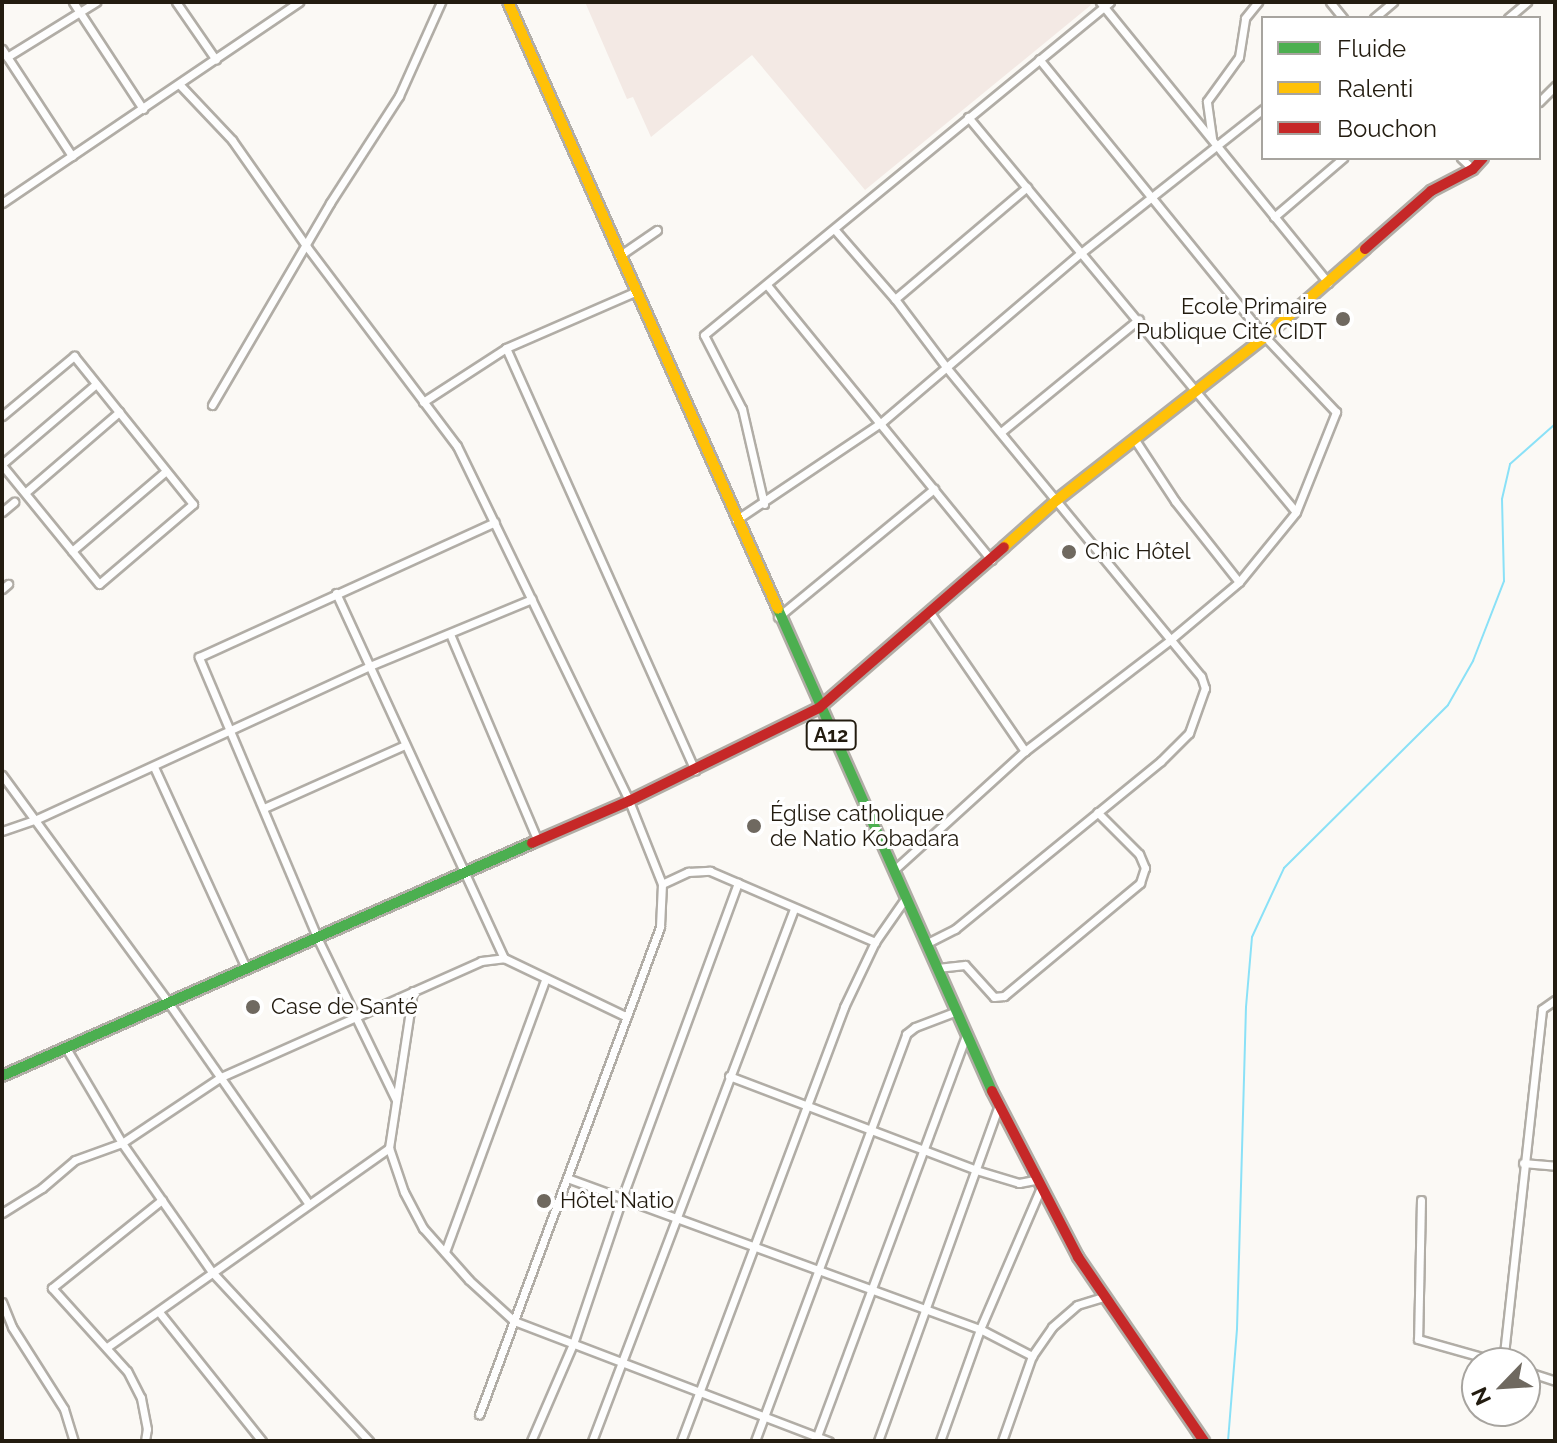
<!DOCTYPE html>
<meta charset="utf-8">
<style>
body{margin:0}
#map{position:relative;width:1557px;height:1443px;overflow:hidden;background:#fbf9f5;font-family:Raleway,sans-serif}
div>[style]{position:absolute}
.industrial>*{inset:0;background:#f3e9e4}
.stream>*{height:2px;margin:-1px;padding:0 1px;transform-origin:1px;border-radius:1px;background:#8ae1f7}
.roads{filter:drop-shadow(2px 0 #b1ada6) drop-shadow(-2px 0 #b1ada6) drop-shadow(0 2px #b1ada6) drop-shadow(0 -2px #b1ada6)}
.street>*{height:7px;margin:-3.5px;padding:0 3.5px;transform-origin:3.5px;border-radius:3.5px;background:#fefefe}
.fast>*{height:10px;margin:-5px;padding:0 5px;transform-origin:5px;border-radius:5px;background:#4caf50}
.slow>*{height:10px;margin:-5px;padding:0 5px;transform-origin:5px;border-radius:5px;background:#ffc107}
.jam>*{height:10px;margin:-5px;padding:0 5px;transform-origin:5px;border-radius:5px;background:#c62828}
.dots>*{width:22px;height:22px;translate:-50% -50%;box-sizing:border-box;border:4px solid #fff;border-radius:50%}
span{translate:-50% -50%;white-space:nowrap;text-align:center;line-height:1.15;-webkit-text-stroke:6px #fff;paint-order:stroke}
.shield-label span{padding:2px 6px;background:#fff;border:2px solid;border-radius:6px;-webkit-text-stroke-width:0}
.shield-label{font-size:20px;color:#231c10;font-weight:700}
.poi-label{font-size:22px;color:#231c10}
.right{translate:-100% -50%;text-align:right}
.left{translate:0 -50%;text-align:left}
.frame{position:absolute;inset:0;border:4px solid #231c10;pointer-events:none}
.legend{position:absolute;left:1261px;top:16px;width:280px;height:144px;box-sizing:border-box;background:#fff;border:2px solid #a7a49f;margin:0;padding:10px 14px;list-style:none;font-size:24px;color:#231c10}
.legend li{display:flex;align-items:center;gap:16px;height:40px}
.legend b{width:40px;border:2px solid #a7a49f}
.north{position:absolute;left:1461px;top:1347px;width:80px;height:80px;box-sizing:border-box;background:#fff;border:2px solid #a7a49f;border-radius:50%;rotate:245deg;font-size:22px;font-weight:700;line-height:32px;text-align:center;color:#231c10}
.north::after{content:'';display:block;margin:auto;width:28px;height:36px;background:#6f6960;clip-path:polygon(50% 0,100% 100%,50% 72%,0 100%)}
</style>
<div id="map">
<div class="industrial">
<div style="clip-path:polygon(585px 2px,1088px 2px,1091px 5px,865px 190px,752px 55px,651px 137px,633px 97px,627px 99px)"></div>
</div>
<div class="stream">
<div style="left:1228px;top:1441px;width:112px;rotate:-85.4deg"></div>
<div style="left:1237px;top:1329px;width:322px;rotate:-88.4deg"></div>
<div style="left:1246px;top:1007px;width:70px;rotate:-85.1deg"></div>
<div style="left:1252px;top:937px;width:76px;rotate:-65.1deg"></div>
<div style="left:1284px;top:868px;width:231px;rotate:-44.8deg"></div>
<div style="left:1448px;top:705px;width:51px;rotate:-60.4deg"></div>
<div style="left:1473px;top:661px;width:86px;rotate:-68.8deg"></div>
<div style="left:1504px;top:581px;width:82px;rotate:-91.4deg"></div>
<div style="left:1502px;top:499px;width:36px;rotate:-77deg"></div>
<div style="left:1510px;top:464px;width:60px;rotate:-41.6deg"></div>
</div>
<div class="roads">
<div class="street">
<div style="left:73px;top:2px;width:128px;rotate:56.8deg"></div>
<div style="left:176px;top:2px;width:70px;rotate:55.4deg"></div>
<div style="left:1100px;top:2px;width:362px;rotate:50.9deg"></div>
<div style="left:1330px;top:2px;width:21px;rotate:51deg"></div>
<div style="left:1374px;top:18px;width:25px;rotate:-40deg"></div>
<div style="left:1508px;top:18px;width:25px;rotate:-40deg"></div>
<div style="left:2px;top:49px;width:128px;rotate:56.8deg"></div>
<div style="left:7px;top:57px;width:105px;rotate:-31.7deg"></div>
<div style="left:180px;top:85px;width:76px;rotate:46.6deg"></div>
<div style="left:232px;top:140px;width:131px;rotate:55deg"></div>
<div style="left:307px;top:247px;width:249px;rotate:53deg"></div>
<div style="left:457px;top:446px;width:394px;rotate:64.1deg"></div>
<div style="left:629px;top:801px;width:89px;rotate:68.3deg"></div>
<div style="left:662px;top:884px;width:43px;rotate:92.7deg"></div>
<div style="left:660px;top:927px;width:520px;rotate:110.35deg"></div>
<div style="left:1539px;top:102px;width:23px;rotate:-45deg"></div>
<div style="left:968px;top:117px;width:513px;rotate:50.29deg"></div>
<div style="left:1212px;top:138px;width:37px;rotate:-98deg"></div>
<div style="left:1207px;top:101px;width:54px;rotate:-54deg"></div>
<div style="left:1239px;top:57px;width:39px;rotate:-81deg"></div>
<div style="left:1245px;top:18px;width:21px;rotate:-51deg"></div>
<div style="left:1461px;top:158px;width:16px;rotate:43deg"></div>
<div style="left:2px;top:203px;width:359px;rotate:-34.1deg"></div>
<div style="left:1274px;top:217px;width:91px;rotate:-40.5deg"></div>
<div style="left:835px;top:230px;width:91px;rotate:49deg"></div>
<div style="left:895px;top:299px;width:85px;rotate:53.1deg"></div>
<div style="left:946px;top:367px;width:401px;rotate:50.5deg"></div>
<div style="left:1201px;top:676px;width:13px;rotate:72deg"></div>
<div style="left:1205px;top:688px;width:48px;rotate:109.6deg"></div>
<div style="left:1189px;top:733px;width:40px;rotate:135deg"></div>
<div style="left:1161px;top:761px;width:266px;rotate:140.8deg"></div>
<div style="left:955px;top:929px;width:33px;rotate:153deg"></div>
<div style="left:619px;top:256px;width:46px;rotate:-34.4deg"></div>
<div style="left:767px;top:285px;width:355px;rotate:50.8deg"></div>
<div style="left:895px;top:299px;width:173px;rotate:-40.3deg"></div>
<div style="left:506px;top:348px;width:463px;rotate:65.9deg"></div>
<div style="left:423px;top:402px;width:99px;rotate:-33deg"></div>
<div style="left:506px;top:348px;width:141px;rotate:-23.5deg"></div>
<div style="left:212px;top:405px;width:234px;rotate:-59.7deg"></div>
<div style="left:330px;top:203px;width:127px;rotate:-57.2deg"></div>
<div style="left:399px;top:96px;width:103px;rotate:-65.9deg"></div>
<div style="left:2px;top:416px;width:94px;rotate:-39.8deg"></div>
<div style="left:74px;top:356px;width:190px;rotate:51.2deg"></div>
<div style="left:193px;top:504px;width:123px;rotate:139.6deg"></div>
<div style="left:99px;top:584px;width:154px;rotate:-129.2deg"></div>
<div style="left:1001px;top:432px;width:178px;rotate:-39.3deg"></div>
<div style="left:1135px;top:440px;width:73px;rotate:56.7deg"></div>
<div style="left:1175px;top:501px;width:103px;rotate:51.7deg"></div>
<div style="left:2px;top:464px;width:123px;rotate:-40.4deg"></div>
<div style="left:26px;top:492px;width:123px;rotate:-40.7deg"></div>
<div style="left:764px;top:504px;width:98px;rotate:-103deg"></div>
<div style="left:742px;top:409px;width:83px;rotate:-117.2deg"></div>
<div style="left:704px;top:335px;width:525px;rotate:-39.36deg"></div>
<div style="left:2px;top:512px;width:16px;rotate:-40deg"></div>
<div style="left:736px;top:520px;width:176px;rotate:-33.9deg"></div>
<div style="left:882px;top:422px;width:262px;rotate:-40.4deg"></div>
<div style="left:1082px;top:252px;width:231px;rotate:-38.3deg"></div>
<div style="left:72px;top:551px;width:123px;rotate:-40.4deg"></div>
<div style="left:2px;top:589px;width:8px;rotate:-40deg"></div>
<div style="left:336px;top:593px;width:402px;rotate:65.3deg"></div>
<div style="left:929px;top:611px;width:170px;rotate:55.6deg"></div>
<div style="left:778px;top:617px;width:202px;rotate:-39.4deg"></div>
<div style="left:450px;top:634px;width:225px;rotate:67deg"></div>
<div style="left:154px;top:767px;width:221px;rotate:65.4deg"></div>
<div style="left:2px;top:775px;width:281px;rotate:53.8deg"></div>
<div style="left:168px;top:1002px;width:246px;rotate:55.1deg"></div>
<div style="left:264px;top:808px;width:154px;rotate:-24.1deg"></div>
<div style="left:2px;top:831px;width:37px;rotate:-19deg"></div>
<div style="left:37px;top:819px;width:366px;rotate:-24.7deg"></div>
<div style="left:370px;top:666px;width:175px;rotate:-22.5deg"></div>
<div style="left:894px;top:870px;width:177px;rotate:-42.3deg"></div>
<div style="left:1025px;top:751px;width:183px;rotate:-37.4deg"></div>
<div style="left:1170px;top:640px;width:90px;rotate:-40deg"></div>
<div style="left:1239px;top:582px;width:90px;rotate:-50.8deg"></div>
<div style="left:1296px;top:512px;width:108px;rotate:-68.2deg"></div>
<div style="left:1336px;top:412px;width:103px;rotate:-133.4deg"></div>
<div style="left:1265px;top:337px;width:358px;rotate:-129.1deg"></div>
<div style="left:662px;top:884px;width:29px;rotate:-25deg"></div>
<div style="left:688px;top:872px;width:22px;rotate:-3deg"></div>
<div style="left:710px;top:871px;width:180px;rotate:23.3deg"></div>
<div style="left:937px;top:968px;width:28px;rotate:-6deg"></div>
<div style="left:965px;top:965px;width:43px;rotate:47.8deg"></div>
<div style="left:994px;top:997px;width:10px;rotate:-6deg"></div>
<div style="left:1004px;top:996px;width:177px;rotate:-39.7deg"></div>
<div style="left:1140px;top:883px;width:16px;rotate:-72deg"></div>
<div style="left:1145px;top:868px;width:15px;rotate:-113deg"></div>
<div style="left:1139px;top:854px;width:59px;rotate:-135deg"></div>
<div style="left:413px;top:991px;width:159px;rotate:98.7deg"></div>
<div style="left:389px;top:1148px;width:46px;rotate:71.2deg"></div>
<div style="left:404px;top:1192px;width:41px;rotate:62.2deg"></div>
<div style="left:423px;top:1228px;width:69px;rotate:48.5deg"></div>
<div style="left:469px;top:1280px;width:61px;rotate:42.3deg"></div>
<div style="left:514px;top:1321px;width:337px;rotate:20.9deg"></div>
<div style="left:66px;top:1048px;width:110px;rotate:59.5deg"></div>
<div style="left:122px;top:1143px;width:157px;rotate:55.1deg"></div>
<div style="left:212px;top:1272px;width:231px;rotate:47.1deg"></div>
<div style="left:729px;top:1076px;width:264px;rotate:20.8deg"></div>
<div style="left:976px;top:1170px;width:45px;rotate:16.8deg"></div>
<div style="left:1019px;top:1183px;width:16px;rotate:-11deg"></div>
<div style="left:396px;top:1100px;width:181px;rotate:-115.9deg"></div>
<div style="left:317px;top:937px;width:304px;rotate:-112.9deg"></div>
<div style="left:199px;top:657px;width:325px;rotate:-24.5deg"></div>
<div style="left:1523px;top:1163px;width:32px;rotate:5deg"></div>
<div style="left:567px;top:1178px;width:440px;rotate:20.1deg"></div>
<div style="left:980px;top:1329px;width:59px;rotate:27.4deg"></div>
<div style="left:1421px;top:1200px;width:139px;rotate:91.2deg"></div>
<div style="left:1418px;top:1339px;width:88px;rotate:15.8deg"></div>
<div style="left:1503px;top:1363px;width:356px;rotate:-83.7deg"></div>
<div style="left:1542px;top:1009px;width:16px;rotate:-35deg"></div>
<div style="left:2px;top:1213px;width:47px;rotate:-32deg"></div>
<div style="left:42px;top:1188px;width:43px;rotate:-40.3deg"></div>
<div style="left:75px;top:1160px;width:50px;rotate:-19.9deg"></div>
<div style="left:122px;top:1143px;width:119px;rotate:-33.7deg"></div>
<div style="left:221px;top:1077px;width:285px;rotate:-24deg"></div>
<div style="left:481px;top:961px;width:23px;rotate:-7deg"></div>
<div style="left:504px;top:958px;width:136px;rotate:25.6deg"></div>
<div style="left:445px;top:1252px;width:290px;rotate:-69.8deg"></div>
<div style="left:2px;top:1302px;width:27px;rotate:68deg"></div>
<div style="left:12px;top:1327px;width:97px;rotate:57.6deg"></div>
<div style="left:64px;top:1409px;width:34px;rotate:73deg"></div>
<div style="left:159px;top:1312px;width:165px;rotate:51.4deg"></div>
<div style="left:107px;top:1347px;width:345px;rotate:-35.2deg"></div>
<div style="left:1525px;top:1371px;width:32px;rotate:18deg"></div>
<div style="left:816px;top:1439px;width:432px;rotate:-69.6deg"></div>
<div style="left:145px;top:1441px;width:12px;rotate:-81deg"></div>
<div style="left:147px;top:1429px;width:32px;rotate:-101deg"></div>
<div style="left:141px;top:1398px;width:30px;rotate:-117deg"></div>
<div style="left:127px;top:1371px;width:112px;rotate:-132.1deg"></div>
<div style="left:52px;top:1288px;width:141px;rotate:-38.7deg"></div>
<div style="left:531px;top:1441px;width:106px;rotate:-66.6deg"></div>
<div style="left:573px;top:1344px;width:154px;rotate:-71.4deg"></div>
<div style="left:622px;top:1198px;width:336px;rotate:-69.8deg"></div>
<div style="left:592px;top:1441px;width:569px;rotate:-69.21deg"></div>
<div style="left:681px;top:1441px;width:464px;rotate:-69.4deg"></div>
<div style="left:844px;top:1007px;width:72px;rotate:-64.5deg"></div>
<div style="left:875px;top:942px;width:52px;rotate:-55.1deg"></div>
<div style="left:755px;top:1441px;width:434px;rotate:-69.6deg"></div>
<div style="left:906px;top:1034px;width:11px;rotate:-38deg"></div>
<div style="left:915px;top:1027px;width:45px;rotate:-20.9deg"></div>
<div style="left:878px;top:1441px;width:354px;rotate:-70.2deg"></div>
<div style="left:940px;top:1441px;width:119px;rotate:-70.3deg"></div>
<div style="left:980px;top:1329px;width:151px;rotate:-66.7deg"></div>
<div style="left:1002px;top:1441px;width:90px;rotate:-70.6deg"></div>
<div style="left:1032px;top:1356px;width:35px;rotate:-55deg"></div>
<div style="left:1052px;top:1327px;width:33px;rotate:-41deg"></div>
<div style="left:1077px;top:1305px;width:27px;rotate:-17deg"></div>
</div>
<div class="fast">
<div style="left:778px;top:609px;width:527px;rotate:66.06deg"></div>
<div style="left:2px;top:1076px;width:579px;rotate:-23.73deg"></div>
</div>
<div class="slow">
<div style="left:508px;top:2px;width:664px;rotate:66.02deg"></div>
<div style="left:1004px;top:547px;width:71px;rotate:-41.6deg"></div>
<div style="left:1057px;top:500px;width:264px;rotate:-38.1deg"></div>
<div style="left:1265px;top:337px;width:133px;rotate:-41.3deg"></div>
</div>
<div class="jam">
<div style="left:1365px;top:249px;width:88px;rotate:-41.3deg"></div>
<div style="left:1431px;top:191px;width:47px;rotate:-27.6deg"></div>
<div style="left:1473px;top:169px;width:15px;rotate:-48deg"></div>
<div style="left:532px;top:843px;width:106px;rotate:-23.4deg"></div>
<div style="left:629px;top:801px;width:212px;rotate:-26.1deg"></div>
<div style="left:819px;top:708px;width:245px;rotate:-41deg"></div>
<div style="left:992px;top:1091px;width:187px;rotate:62.6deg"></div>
<div style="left:1078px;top:1257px;width:223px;rotate:55.6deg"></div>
</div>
</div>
<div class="dots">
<div style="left:1343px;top:319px;background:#6f6960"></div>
<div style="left:1069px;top:552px;background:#6f6960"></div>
<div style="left:754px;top:826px;background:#6f6960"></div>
<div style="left:253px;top:1007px;background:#6f6960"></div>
<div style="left:544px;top:1201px;background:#6f6960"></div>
</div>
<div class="shield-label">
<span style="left:831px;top:735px">A12</span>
</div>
<div class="poi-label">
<span class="right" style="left:1327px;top:319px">Ecole Primaire<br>Publique Cité CIDT</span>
<span class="left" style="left:1085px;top:552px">Chic Hôtel</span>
<span class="left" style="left:770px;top:826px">Église catholique<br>de Natio Kobadara</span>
<span class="left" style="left:271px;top:1007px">Case de Santé</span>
<span class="left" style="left:560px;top:1201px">Hôtel Natio</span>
</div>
<div class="frame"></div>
<ul class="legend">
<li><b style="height:10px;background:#4caf50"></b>Fluide</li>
<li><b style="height:10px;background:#ffc107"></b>Ralenti</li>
<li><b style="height:10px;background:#c62828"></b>Bouchon</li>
</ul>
<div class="north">N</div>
</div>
